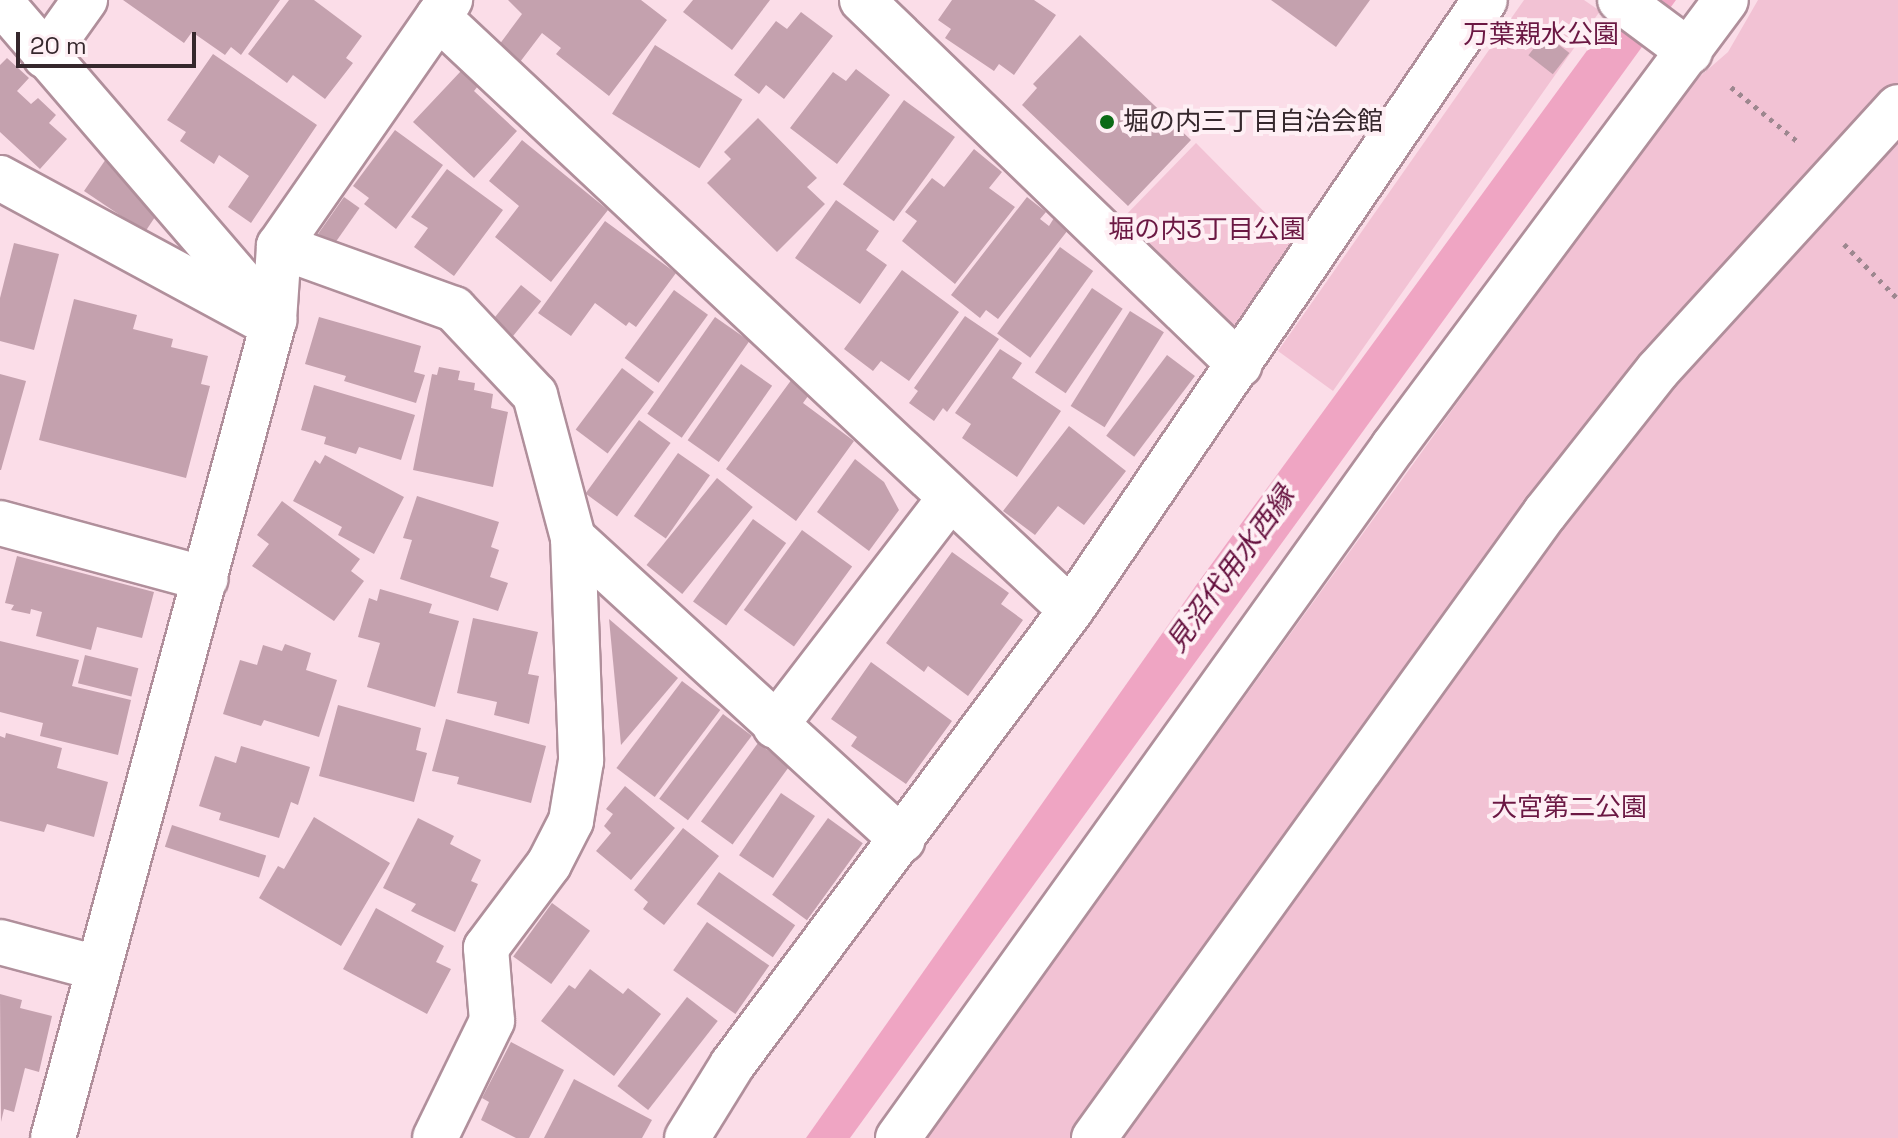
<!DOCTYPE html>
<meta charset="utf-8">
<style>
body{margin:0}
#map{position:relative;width:1898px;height:1138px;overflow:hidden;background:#fbdde8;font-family:"Space Grotesk","Noto Sans JP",sans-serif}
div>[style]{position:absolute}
.green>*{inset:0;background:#f2c2d4}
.water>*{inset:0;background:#efa5c3}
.building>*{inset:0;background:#c4a1ae;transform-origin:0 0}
.path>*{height:5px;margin-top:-2.5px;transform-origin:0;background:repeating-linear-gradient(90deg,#9d878f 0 4px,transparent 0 10px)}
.roads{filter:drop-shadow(2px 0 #b08f9b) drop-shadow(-2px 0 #b08f9b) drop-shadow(0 2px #b08f9b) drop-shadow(0 -2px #b08f9b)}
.minor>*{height:44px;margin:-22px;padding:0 22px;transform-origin:22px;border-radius:22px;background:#fff}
.dots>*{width:22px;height:22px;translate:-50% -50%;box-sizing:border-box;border:4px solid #feeff4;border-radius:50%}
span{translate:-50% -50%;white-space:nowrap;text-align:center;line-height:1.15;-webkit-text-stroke:8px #feeff4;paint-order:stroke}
.park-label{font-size:26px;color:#6b1843}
.poi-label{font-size:26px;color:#35272c}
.left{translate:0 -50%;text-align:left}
.water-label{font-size:28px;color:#640f3d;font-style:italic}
.scale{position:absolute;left:16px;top:32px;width:180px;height:36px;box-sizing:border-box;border:4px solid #35272c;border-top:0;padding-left:10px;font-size:24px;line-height:28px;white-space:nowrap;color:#35272c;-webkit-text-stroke:6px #feeff4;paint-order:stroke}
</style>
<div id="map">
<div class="green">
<div style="clip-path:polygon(1524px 0,1584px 0,1600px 11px,1333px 391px,1278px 351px)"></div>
<div style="clip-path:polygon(1758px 0,1898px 0,1898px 1138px,926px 1138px,1682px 92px,1728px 52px)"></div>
<div style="clip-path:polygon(1196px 143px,1292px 240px,1235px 329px,1121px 220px)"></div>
</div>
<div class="water">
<div style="clip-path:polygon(1624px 0,1676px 0,850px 1138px,806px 1138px,1197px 584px)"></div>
</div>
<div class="building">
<div style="clip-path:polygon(123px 0,280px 0,241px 55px,231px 47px,225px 55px,192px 32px,184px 43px)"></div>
<div style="clip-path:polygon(289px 0,314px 0,362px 36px,346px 58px,353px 63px,325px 99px,293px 75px,287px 83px,248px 54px)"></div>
<div style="clip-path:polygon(508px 0,641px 0,667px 20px,609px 96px,556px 54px,561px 48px,542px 33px,520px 62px,499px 45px,522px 14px)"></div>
<div style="clip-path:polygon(693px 0,770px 0,732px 50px,683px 12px)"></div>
<div style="clip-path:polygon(952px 0,1034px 0,1056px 15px,1014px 75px,999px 64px,994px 71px,945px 38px,951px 29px,938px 20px)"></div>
<div style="clip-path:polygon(1271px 0,1370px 0,1336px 47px)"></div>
<div style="clip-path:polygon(801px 12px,833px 36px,784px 99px,766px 85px,759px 94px,734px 75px,776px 21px,787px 29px)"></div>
<div style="left:1545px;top:34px;width:31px;height:27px;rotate:38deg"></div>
<div style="clip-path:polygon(1080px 35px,1191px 140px,1128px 206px,1022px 105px,1037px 88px,1033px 84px)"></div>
<div style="left:655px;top:45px;width:103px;height:81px;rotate:32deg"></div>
<div style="clip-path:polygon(213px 54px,317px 125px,251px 223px,228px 207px,249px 176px,219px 155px,214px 164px,180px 141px,186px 132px,167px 120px)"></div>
<div style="clip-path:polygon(7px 58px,29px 78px,17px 91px,31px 104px,38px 98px,56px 115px,49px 123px,67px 139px,40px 169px,0 132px,0 65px)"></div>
<div style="clip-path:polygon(856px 69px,890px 95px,837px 164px,790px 128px,833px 72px,846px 81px)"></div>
<div style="clip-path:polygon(461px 71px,478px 86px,474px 91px,517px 131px,474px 178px,413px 122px)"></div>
<div style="left:904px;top:100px;width:63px;height:104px;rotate:36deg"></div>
<div style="clip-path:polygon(758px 118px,817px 178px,807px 187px,825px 204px,777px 252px,707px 183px,731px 159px,724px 152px)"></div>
<div style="clip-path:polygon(395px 130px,443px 165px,396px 229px,364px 204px,369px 198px,353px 186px)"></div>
<div style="clip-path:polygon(522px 140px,608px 210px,551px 282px,495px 237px,519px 206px,489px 181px)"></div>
<div style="clip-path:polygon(974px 149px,1002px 172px,989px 188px,1015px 207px,955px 284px,902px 241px,917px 221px,905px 212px,932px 178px,944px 187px)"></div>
<div style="clip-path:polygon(106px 159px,157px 214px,145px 232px,84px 191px)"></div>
<div style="clip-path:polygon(447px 169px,503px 210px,454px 276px,414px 247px,428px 228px,411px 217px)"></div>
<div style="left:344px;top:197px;width:19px;height:45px;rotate:35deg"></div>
<div style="clip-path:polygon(1027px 197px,1046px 212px,1040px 219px,1049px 226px,1054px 218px,1068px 230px,998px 319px,986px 310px,980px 318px,951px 295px)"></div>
<div style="clip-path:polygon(836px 200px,879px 231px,866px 250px,887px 265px,860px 304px,795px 258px)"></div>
<div style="clip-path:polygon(605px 221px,676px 273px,636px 327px,629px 322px,626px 326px,595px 303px,571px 336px,538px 313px)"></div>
<div style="clip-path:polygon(14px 243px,59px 254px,34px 350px,0 341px,0 298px)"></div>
<div style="left:1060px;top:247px;width:41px;height:107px;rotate:36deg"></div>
<div style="clip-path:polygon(902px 270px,959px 312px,909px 381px,881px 361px,873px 371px,844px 349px)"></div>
<div style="left:521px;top:285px;width:26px;height:46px;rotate:39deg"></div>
<div style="left:1092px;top:288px;width:37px;height:102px;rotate:34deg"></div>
<div style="left:674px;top:290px;width:42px;height:84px;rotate:36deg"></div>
<div style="clip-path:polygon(74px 299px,137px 315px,133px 329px,173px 339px,171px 347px,208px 356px,201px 384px,210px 386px,186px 478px,39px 440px)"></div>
<div style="left:1130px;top:311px;width:40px;height:112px;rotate:32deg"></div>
<div style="clip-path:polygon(965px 316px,999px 339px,947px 412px,943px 408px,934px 421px,909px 403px,918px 391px,914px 388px)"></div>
<div style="clip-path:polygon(319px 317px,421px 346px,414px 372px,425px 375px,416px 403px,344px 381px,346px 376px,305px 364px)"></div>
<div style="left:715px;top:317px;width:42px;height:118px;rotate:35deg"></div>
<div style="clip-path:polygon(1000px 349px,1022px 363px,1012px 378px,1061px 411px,1017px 477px,962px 438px,971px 424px,955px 413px)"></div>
<div style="left:1167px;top:355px;width:35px;height:101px;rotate:37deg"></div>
<div style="left:741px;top:364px;width:38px;height:93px;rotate:35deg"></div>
<div style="clip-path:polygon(439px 367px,460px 371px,458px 380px,475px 383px,474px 390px,493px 394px,491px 408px,508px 412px,493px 487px,413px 470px,432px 374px,437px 375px)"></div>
<div style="left:622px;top:368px;width:40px;height:77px;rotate:37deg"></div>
<div style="clip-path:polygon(0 374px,26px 381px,1px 470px,0 470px)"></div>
<div style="clip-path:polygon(792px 379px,811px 392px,803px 403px,854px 441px,796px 521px,726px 469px)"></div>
<div style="clip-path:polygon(314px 385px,415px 415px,401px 460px,359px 447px,356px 454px,324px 444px,326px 437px,301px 430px)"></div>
<div style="left:639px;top:420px;width:39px;height:91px;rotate:36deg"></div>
<div style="clip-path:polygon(1069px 426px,1126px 471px,1084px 525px,1058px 506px,1035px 535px,1003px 511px)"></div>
<div style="left:678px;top:453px;width:39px;height:77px;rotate:35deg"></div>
<div style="clip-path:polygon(325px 455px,404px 497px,374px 554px,338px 535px,342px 527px,293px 501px,315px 460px,320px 464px)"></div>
<div style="clip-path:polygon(855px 459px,884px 482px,899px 510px,869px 551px,817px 512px)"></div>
<div style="left:717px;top:478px;width:46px;height:112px;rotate:39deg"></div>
<div style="clip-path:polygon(417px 496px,499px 522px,491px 547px,499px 550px,490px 577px,508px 583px,498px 611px,400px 579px,412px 540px,403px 538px)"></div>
<div style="clip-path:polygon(282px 501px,360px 559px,351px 571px,364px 581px,334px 621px,252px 566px,269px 544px,257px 535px)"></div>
<div style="left:753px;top:519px;width:41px;height:102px;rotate:36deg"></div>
<div style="left:802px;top:530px;width:62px;height:99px;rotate:36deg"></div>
<div style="clip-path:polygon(952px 552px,1009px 593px,1001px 604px,1023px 620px,968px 696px,928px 666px,924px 672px,886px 643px)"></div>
<div style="clip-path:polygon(17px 556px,154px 592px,142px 638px,97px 627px,91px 650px,36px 636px,42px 612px,31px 609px,30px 614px,11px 610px,14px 605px,5px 603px)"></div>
<div style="clip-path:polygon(380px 589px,432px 604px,429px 613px,459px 621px,435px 707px,367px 687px,380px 643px,358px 637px,369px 598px,377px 601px)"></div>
<div style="clip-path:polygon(473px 618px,538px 632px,528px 674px,539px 676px,529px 724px,494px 715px,497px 702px,457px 693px)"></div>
<div style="clip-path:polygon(609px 619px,678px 678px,621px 745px)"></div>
<div style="clip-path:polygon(0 641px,79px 660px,72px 686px,131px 700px,118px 755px,40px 736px,43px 723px,0 712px)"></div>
<div style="clip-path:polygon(285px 644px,311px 653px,306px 670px,337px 680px,319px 737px,264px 720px,261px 726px,223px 714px,240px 660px,257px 665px,263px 645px,282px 651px)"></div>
<div style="left:85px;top:655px;width:55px;height:29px;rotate:14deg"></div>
<div style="clip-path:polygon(871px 662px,952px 721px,906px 784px,851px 746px,857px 737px,831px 719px)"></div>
<div style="left:682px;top:681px;width:48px;height:109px;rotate:37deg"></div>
<div style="clip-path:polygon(338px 705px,421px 728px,416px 750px,427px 753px,414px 802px,319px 776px)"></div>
<div style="left:723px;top:714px;width:36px;height:106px;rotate:37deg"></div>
<div style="clip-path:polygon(446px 719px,546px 746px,531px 803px,457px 784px,459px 777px,432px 771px)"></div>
<div style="clip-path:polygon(6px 733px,62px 748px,57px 768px,108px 782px,94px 837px,47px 824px,44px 832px,0 821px,0 736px,5px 738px)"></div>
<div style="left:758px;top:743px;width:39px;height:97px;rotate:36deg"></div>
<div style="clip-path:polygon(241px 746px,310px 767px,298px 805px,291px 802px,279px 838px,219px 820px,221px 813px,199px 806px,215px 756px,236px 763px)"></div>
<div style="clip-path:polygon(625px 786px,675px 828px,631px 880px,596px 851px,611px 833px,604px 826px,613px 814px,606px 809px)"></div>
<div style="left:781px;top:793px;width:41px;height:75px;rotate:34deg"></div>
<div style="clip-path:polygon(314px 817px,390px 863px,341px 946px,259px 898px,278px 866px,284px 869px)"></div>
<div style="clip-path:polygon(418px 818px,454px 836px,450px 844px,481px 860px,471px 881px,478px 884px,455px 932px,411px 911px,416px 904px,383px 888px)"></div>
<div style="left:828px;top:818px;width:43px;height:95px;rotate:36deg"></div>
<div style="left:172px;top:825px;width:99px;height:23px;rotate:18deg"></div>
<div style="clip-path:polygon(683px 828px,719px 856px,664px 925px,643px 909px,648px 902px,634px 890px)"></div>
<div style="left:719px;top:872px;width:93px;height:39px;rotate:35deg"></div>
<div style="left:552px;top:903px;width:47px;height:66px;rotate:36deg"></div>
<div style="clip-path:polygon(376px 908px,444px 946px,436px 962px,451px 969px,427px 1014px,343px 969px)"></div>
<div style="left:707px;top:922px;width:76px;height:59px;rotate:35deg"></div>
<div style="clip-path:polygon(590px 969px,623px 994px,628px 988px,661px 1014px,614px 1076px,541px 1021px,569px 985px,575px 989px)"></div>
<div style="clip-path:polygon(0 994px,22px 1000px,20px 1008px,52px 1016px,39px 1072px,25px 1068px,14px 1112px,4px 1109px,1px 1122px)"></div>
<div style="left:687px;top:997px;width:39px;height:113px;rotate:38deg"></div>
<div style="clip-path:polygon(511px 1042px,564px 1070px,529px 1138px,516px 1138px,481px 1120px,489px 1102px,482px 1098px)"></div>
<div style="clip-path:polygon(574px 1079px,652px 1120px,642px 1138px,544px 1138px)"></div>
</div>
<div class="path">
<div style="left:1731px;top:87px;width:85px;rotate:39.3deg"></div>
<div style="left:1844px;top:244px;width:77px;rotate:45.5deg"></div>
</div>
<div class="roads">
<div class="minor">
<div style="left:862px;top:0;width:525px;rotate:44deg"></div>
<div style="left:1620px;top:0;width:87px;rotate:36.6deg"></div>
<div style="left:0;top:1px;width:421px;rotate:49.3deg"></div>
<div style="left:438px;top:17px;width:867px;rotate:43.13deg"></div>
<div style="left:45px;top:56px;width:69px;rotate:-54.5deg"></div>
<div style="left:0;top:178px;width:294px;rotate:28.4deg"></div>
<div style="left:279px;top:246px;width:186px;rotate:19.8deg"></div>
<div style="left:454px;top:309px;width:118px;rotate:46.7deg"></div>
<div style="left:535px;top:395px;width:148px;rotate:75.1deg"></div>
<div style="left:573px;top:538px;width:223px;rotate:87.9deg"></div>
<div style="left:581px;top:761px;width:61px;rotate:99.5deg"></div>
<div style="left:571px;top:821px;width:48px;rotate:117.1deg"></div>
<div style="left:549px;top:864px;width:105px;rotate:126.9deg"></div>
<div style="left:486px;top:948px;width:73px;rotate:85.3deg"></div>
<div style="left:492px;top:1021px;width:130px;rotate:116deg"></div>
<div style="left:0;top:523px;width:213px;rotate:15.2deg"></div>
<div style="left:573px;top:538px;width:447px;rotate:42.5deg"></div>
<div style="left:775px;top:726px;width:286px;rotate:-52.5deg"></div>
<div style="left:0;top:942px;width:100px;rotate:15deg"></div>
<div style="left:53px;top:1138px;width:847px;rotate:-74.88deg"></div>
<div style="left:274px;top:320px;width:74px;rotate:-86.1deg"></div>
<div style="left:279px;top:246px;width:300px;rotate:-55.2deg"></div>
<div style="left:687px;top:1138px;width:86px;rotate:-58.3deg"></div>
<div style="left:732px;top:1065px;width:567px;rotate:-53.31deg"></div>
<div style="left:1071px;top:610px;width:737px;rotate:-55.84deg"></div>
<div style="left:898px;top:1138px;width:850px;rotate:-54.38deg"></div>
<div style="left:1393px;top:447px;width:557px;rotate:-53.32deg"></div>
<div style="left:1094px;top:1138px;width:771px;rotate:-54.19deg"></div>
<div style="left:1545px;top:513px;width:182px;rotate:-51.7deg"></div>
<div style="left:1658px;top:370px;width:356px;rotate:-47.6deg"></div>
</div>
</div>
<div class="dots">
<div style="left:1107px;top:122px;background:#0c6b16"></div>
</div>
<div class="park-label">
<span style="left:1541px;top:35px">万葉親水公園</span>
<span style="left:1207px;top:230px">堀の内3丁目公園</span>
<span style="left:1569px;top:808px">大宮第二公園</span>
</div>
<div class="poi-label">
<span class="left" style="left:1123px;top:122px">堀の内三丁目自治会館</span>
</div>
<div class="water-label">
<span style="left:1230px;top:569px;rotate:-54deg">見沼代用水西縁</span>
</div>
<div class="scale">20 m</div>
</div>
